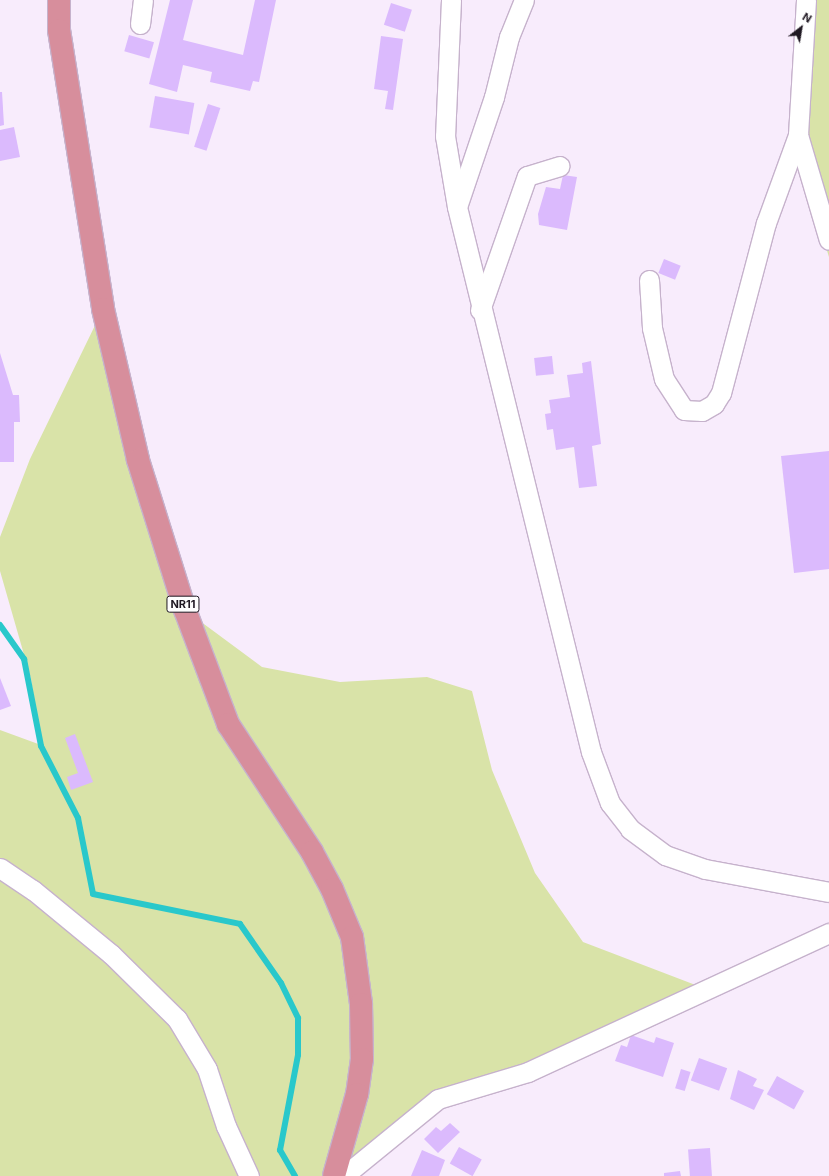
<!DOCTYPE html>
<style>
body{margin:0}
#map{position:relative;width:829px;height:1176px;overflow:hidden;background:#f8ecfc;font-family:Inter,sans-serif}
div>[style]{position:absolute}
.green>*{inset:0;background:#d9e3a8}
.stream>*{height:6px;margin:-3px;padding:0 3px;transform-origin:3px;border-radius:3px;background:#29c8cb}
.building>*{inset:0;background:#dbbafd;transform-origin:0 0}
.roads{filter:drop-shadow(1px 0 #c6b2cc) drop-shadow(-1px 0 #c6b2cc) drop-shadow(0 1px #c6b2cc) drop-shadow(0 -1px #c6b2cc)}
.minor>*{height:19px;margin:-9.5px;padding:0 9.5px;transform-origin:9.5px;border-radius:9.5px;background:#fff}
.trunk>*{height:22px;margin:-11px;padding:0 11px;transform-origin:11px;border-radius:11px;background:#d78e9c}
span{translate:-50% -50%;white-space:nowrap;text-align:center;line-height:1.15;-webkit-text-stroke:4px #fefefe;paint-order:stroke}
.shield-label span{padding:1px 3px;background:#fefefe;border:1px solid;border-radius:3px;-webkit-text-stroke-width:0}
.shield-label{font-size:11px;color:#1f1822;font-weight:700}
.north{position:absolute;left:781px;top:8px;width:40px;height:40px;-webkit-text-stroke:3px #fefefe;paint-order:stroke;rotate:31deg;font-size:11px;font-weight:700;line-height:16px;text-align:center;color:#1f1822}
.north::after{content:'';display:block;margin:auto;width:14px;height:18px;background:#1f1822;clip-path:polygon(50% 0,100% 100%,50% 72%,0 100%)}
</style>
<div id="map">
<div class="green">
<div style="clip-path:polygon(801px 0,829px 0,829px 257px,796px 150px)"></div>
<div style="clip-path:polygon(103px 309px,185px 610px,262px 667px,340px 682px,427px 677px,472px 691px,492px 770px,535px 873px,583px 942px,706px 989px,452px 1093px,334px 1176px,0 1176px,0 730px,41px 745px,31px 679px,0 571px,0 537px,30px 459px)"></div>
</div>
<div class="stream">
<div style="left:0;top:625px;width:42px;rotate:54.8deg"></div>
<div style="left:24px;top:659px;width:89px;rotate:78.9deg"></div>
<div style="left:41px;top:746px;width:81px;rotate:62.8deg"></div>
<div style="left:78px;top:818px;width:77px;rotate:78.8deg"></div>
<div style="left:93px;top:894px;width:150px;rotate:11.5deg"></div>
<div style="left:240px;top:924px;width:72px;rotate:55.2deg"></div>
<div style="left:281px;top:983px;width:39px;rotate:64deg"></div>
<div style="left:298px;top:1018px;width:37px;rotate:90deg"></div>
<div style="left:298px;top:1055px;width:97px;rotate:100.7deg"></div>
<div style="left:280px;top:1150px;width:30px;rotate:60deg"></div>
</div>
<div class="building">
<div style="clip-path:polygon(170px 0,193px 0,183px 40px,243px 55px,255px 0,276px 0,259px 82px,253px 81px,250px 91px,210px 82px,212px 72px,183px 65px,177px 92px,149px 84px)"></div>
<div style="left:391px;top:3px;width:22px;height:23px;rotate:18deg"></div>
<div style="left:129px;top:35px;width:26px;height:17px;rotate:16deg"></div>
<div style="clip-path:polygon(381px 36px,403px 39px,393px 110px,385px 109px,388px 91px,374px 89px)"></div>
<div style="clip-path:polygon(0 92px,2px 92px,4px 125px,0 126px)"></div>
<div style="left:155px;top:96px;width:40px;height:32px;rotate:10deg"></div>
<div style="left:208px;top:104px;width:13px;height:45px;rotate:18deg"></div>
<div style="clip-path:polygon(14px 127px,20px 157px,0 161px,0 130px)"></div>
<div style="clip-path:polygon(563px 175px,577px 177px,567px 230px,539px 225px,538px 214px,546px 187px,560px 189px)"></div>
<div style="left:664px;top:259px;width:18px;height:15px;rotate:22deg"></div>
<div style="clip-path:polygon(0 353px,13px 395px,19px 395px,20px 422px,14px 422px,14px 462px,0 462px)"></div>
<div style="left:552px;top:356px;width:18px;height:18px;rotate:84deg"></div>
<div style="clip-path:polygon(591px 361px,601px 444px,592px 446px,597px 486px,579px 488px,574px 447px,556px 450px,553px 429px,547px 430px,545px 414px,551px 413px,549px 400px,570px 397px,567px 375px,583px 373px,582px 363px)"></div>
<div style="clip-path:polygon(829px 451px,829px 569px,794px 573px,781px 456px)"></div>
<div style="clip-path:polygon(0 678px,11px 706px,0 710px)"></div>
<div style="clip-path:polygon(75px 734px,93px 782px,71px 790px,67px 777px,78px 773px,65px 738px)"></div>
<div style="clip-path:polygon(631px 1035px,654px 1043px,656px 1037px,674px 1043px,663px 1077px,615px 1061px,621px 1045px,627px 1047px)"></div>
<div style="left:699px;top:1058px;width:30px;height:24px;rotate:20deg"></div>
<div style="left:681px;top:1069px;width:10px;height:20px;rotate:17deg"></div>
<div style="clip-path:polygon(738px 1070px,757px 1079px,753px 1086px,764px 1090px,754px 1110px,730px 1099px)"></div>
<div style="left:777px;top:1076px;width:31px;height:21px;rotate:29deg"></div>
<div style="clip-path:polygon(450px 1123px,460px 1132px,438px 1153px,424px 1139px,436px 1127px,441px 1131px)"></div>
<div style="left:459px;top:1147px;width:26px;height:19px;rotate:29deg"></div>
<div style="left:710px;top:1148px;width:28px;height:22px;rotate:86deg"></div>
<div style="clip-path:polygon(422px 1150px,445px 1160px,439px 1176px,411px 1176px)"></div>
<div style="clip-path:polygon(680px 1171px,681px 1176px,664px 1176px,664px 1173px)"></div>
</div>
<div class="roads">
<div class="minor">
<div style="left:451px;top:0;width:136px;rotate:92.5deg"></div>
<div style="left:445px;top:136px;width:72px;rotate:80.4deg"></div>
<div style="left:457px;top:207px;width:561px;rotate:76.19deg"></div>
<div style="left:591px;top:752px;width:54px;rotate:69.6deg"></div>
<div style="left:610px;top:803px;width:33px;rotate:52deg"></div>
<div style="left:630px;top:829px;width:44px;rotate:36.6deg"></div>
<div style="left:665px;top:855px;width:42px;rotate:19.3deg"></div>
<div style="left:705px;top:869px;width:126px;rotate:10.5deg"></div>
<div style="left:806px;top:0;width:135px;rotate:93.4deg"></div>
<div style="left:798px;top:135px;width:109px;rotate:73.6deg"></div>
<div style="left:140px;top:24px;width:24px;rotate:-83deg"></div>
<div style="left:458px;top:204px;width:113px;rotate:-71.4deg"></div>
<div style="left:494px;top:97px;width:62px;rotate:-76deg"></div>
<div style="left:509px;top:37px;width:40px;rotate:-68deg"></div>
<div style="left:649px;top:280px;width:48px;rotate:86.4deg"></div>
<div style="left:652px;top:328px;width:52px;rotate:76.8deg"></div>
<div style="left:664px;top:379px;width:37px;rotate:57deg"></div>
<div style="left:684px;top:410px;width:18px;rotate:3deg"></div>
<div style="left:702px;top:411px;width:14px;rotate:-30deg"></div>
<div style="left:714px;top:404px;width:13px;rotate:-58deg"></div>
<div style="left:721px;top:393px;width:176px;rotate:-75.2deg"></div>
<div style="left:766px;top:223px;width:94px;rotate:-70deg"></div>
<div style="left:480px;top:310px;width:142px;rotate:-70.7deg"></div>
<div style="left:527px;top:176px;width:34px;rotate:-17deg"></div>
<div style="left:0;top:868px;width:40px;rotate:34deg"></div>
<div style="left:33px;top:890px;width:101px;rotate:39.4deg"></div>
<div style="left:111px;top:954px;width:93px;rotate:44.6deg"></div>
<div style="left:177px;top:1019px;width:58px;rotate:59deg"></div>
<div style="left:207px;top:1069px;width:60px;rotate:71.6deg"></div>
<div style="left:226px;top:1126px;width:55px;rotate:65.3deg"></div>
<div style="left:351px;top:1170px;width:112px;rotate:-39.2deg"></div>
<div style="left:438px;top:1099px;width:94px;rotate:-16.7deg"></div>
<div style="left:528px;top:1072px;width:332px;rotate:-24.8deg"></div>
</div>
<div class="trunk">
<div style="left:59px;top:0;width:30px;rotate:90deg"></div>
<div style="left:59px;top:30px;width:282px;rotate:81deg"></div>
<div style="left:103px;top:309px;width:155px;rotate:76.9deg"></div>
<div style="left:138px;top:460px;width:157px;rotate:72.6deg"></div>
<div style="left:185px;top:610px;width:122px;rotate:69.3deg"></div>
<div style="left:228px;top:724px;width:153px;rotate:56.7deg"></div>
<div style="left:312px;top:852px;width:42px;rotate:61.6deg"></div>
<div style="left:332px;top:889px;width:52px;rotate:67.4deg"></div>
<div style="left:352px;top:937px;width:68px;rotate:82.3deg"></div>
<div style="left:361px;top:1004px;width:55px;rotate:89deg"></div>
<div style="left:362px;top:1059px;width:35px;rotate:98deg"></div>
<div style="left:357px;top:1094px;width:85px;rotate:105.7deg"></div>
</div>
</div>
<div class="shield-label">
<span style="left:183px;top:604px">NR11</span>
</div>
<div class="north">N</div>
</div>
